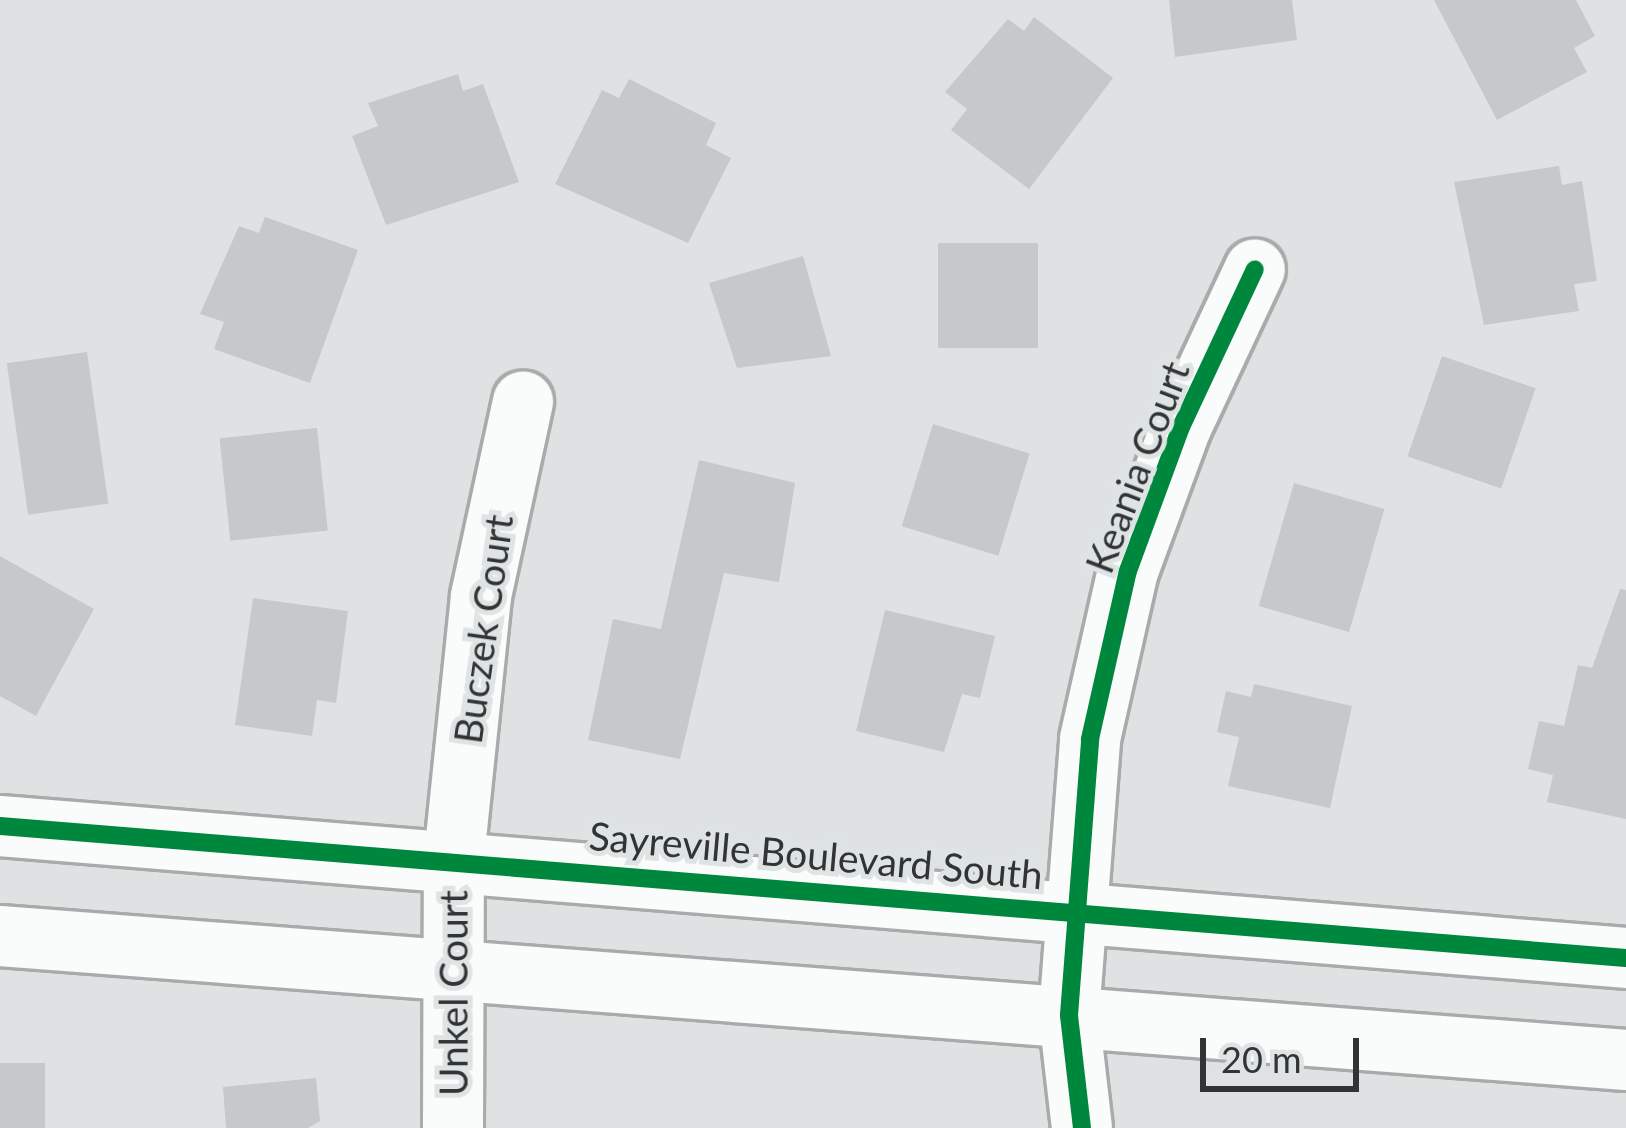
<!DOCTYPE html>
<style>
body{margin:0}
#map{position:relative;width:1626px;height:1128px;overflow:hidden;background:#dfe2e3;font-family:Lato,sans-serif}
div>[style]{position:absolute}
.building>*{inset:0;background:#c6c8c9;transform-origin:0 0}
.roads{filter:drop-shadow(3px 0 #a9abab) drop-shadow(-3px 0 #a9abab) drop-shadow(0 3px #a9abab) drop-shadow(0 -3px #a9abab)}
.minor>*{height:60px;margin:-30px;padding:0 30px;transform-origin:30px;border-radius:30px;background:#fafbfb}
.cycleway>*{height:18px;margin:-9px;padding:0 9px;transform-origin:9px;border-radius:9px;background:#00873e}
span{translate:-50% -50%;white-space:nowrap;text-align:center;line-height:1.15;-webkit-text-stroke:10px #dee3e4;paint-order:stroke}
.street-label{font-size:39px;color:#313334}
.scale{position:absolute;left:1200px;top:1038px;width:159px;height:54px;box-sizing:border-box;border:6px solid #313334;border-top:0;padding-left:15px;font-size:36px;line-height:42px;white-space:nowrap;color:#313334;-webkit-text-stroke:9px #dee3e4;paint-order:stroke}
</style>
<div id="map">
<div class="building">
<div style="clip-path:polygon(1169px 0,1292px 0,1297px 40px,1175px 57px)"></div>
<div style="clip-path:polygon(1434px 0,1576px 0,1595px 36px,1574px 48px,1587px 72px,1497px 120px)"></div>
<div style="clip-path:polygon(1034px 17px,1113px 78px,1029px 189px,951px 130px,967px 109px,945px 92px,1008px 19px,1024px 31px)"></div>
<div style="clip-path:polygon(458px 74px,463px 91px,483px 84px,519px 182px,386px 225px,352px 136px,378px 126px,368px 103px)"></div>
<div style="clip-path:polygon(629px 79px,716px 123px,706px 145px,731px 158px,688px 243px,555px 184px,602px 90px,619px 98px)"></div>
<div style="clip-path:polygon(1559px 166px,1562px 185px,1582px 181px,1597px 281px,1574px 284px,1579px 311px,1484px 325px,1454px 182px)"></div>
<div style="clip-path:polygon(265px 217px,358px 250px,310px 383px,214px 349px,224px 322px,200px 314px,239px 226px,259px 233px)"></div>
<div style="left:1038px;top:243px;width:105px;height:100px;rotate:90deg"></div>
<div style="clip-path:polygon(803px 256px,831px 356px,737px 368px,709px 283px)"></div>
<div style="left:87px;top:352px;width:153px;height:81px;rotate:82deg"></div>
<div style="left:1442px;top:356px;width:99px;height:106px;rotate:19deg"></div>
<div style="left:933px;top:424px;width:101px;height:107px;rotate:17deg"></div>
<div style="left:317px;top:428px;width:103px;height:98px;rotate:84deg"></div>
<div style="clip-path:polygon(699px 460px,795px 483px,779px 582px,724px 573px,680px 759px,588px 740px,613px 619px,661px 629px)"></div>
<div style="left:1294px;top:483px;width:94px;height:128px;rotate:16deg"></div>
<div style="clip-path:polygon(0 556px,94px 609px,36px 716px,0 696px)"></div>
<div style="clip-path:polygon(1620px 589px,1626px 590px,1626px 819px,1547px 802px,1553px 775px,1528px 769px,1539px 721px,1564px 726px,1578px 665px,1592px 668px)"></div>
<div style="clip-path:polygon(253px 598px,348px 611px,336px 703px,317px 700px,312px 736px,235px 725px)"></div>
<div style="clip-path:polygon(885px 610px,995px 636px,980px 698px,962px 694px,944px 752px,856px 731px)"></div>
<div style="clip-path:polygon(1254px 684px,1352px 706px,1330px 808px,1228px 786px,1239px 737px,1217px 732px,1226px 691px,1251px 697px)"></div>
<div style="left:0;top:1063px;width:45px;height:65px"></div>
<div style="clip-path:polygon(316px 1078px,320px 1121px,308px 1128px,226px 1128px,223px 1087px)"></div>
</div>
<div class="roads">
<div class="minor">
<div style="left:0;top:826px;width:1631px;rotate:4.64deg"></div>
<div style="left:0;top:936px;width:1631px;rotate:4.36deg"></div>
<div style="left:453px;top:1128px;width:270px;rotate:-89.8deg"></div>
<div style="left:454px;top:858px;width:263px;rotate:-84.1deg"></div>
<div style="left:481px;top:596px;width:199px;rotate:-77.8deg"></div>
<div style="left:1082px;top:1128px;width:114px;rotate:-96.6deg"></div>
<div style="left:1069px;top:1015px;width:277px;rotate:-85.6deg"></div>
<div style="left:1090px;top:739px;width:172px;rotate:-77.3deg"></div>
<div style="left:1128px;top:571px;width:153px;rotate:-69.8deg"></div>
<div style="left:1181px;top:427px;width:174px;rotate:-64.9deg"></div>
</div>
</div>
<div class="cycleway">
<div style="left:0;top:826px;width:1631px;rotate:4.64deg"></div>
<div style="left:1082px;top:1128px;width:114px;rotate:-96.6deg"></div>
<div style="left:1069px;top:1015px;width:277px;rotate:-85.6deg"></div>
<div style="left:1090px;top:739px;width:172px;rotate:-77.3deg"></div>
<div style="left:1128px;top:571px;width:153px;rotate:-69.8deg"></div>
<div style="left:1181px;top:427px;width:174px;rotate:-64.9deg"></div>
</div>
<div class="street-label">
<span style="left:1137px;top:467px;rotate:-69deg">Keania Court</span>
<span style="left:483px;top:629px;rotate:-82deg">Buczek Court</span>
<span style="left:816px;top:855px;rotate:5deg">Sayreville Boulevard South</span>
<span style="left:453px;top:993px;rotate:-90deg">Unkel Court</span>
</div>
<div class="scale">20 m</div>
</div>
